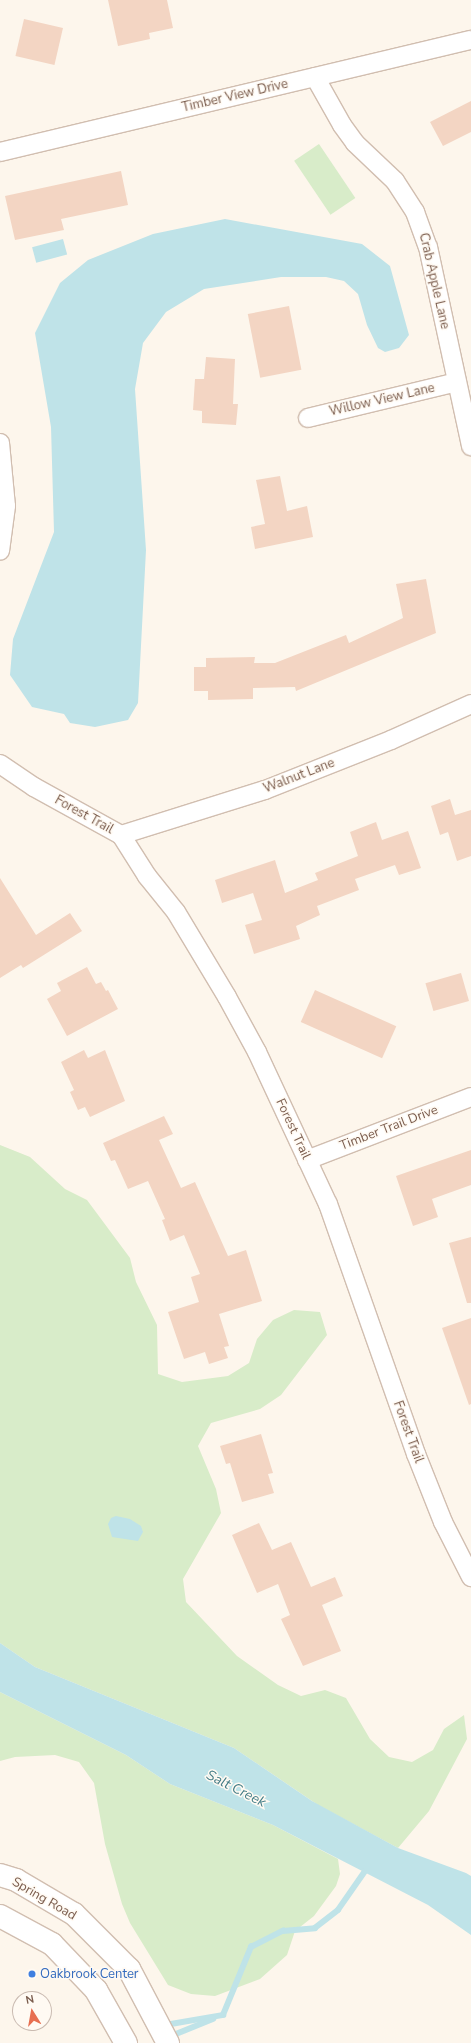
<!DOCTYPE html>
<style>
body{margin:0}
#map{position:relative;width:471px;height:2043px;overflow:hidden;background:#fdf6ec;font-family:"Nunito Sans",sans-serif}
div>[style]{position:absolute}
.green>*{inset:0;background:#d8ecc9;transform-origin:0 0}
.water>*{inset:0;background:#bfe3e8;transform-origin:0 0}
.stream>*{height:5.5px;margin:-2.75px;padding:0 2.75px;transform-origin:2.75px;border-radius:2.75px;background:#bfe3e8}
.building>*{inset:0;background:#f3d5c3;transform-origin:0 0}
.roads{filter:drop-shadow(1px 0 #d1beb0) drop-shadow(-1px 0 #d1beb0) drop-shadow(0 1px #d1beb0) drop-shadow(0 -1px #d1beb0)}
.minor>*{height:18px;margin:-9px;padding:0 9px;transform-origin:9px;border-radius:9px;background:#fff}
.tertiary>*{height:22px;margin:-11px;padding:0 11px;transform-origin:11px;border-radius:11px;background:#fff}
.dots>*{width:11px;height:11px;translate:-50% -50%;box-sizing:border-box;border:2px solid #fffaf3;border-radius:50%}
span{translate:-50% -50%;white-space:nowrap;text-align:center;line-height:1.15;-webkit-text-stroke:3px #fffaf3;paint-order:stroke}
.street-label{font-size:13px;color:#7a5c4d}
.shop-label{font-size:13px;color:#366cbe}
.left{translate:0 -50%;text-align:left}
.water-label{font-size:14px;color:#437c86;font-style:italic}
.north{position:absolute;left:12px;top:1991px;width:40px;height:40px;box-sizing:border-box;background:#fffaf3;border:1px solid #cabbb1;border-radius:50%;rotate:349deg;font-size:11px;font-weight:700;line-height:16px;text-align:center;color:#7a5c4d}
.north::after{content:'';display:block;margin:auto;width:14px;height:18px;background:#e76f51;clip-path:polygon(50% 0,100% 100%,50% 72%,0 100%)}
</style>
<div id="map">
<div class="green">
<div style="left:319px;top:144px;width:65px;height:30px;rotate:56deg"></div>
<div style="clip-path:polygon(0 1145px,30px 1157px,65px 1189px,87px 1200px,130px 1258px,136px 1282px,157px 1325px,158px 1374px,182px 1382px,228px 1376px,249px 1363px,257px 1339px,273px 1320px,294px 1310px,320px 1312px,327px 1335px,281px 1395px,260px 1409px,211px 1423px,198px 1446px,216px 1489px,221px 1513px,183px 1579px,186px 1602px,237px 1656px,278px 1685px,301px 1696px,325px 1690px,346px 1698px,370px 1739px,389px 1757px,412px 1762px,433px 1750px,444px 1729px,464px 1715px,467px 1739px,429px 1811px,398px 1848px,318px 1805px,234px 1748px,35px 1667px,0 1643px)"></div>
<div style="clip-path:polygon(0 1692px,126px 1755px,170px 1784px,273px 1825px,338px 1859px,340px 1874px,336px 1886px,314px 1916px,295px 1931px,287px 1955px,260px 1979px,215px 1996px,191px 1994px,168px 1985px,130px 1923px,122px 1904px,105px 1844px,94px 1783px,79px 1762px,55px 1755px,15px 1757px,0 1761px)"></div>
</div>
<div class="water">
<div style="clip-path:polygon(225px 219px,362px 244px,390px 266px,409px 335px,399px 348px,385px 352px,378px 348px,367px 325px,358px 294px,344px 281px,326px 277px,281px 277px,204px 289px,166px 312px,143px 343px,135px 389px,146px 550px,138px 703px,128px 720px,95px 727px,70px 723px,64px 714px,32px 707px,10px 675px,13px 639px,54px 532px,51px 427px,35px 333px,60px 283px,88px 260px,153px 234px)"></div>
<div style="left:63px;top:239px;width:16px;height:32px;rotate:75deg"></div>
<div style="clip-path:polygon(116px 1516px,130px 1519px,141px 1526px,143px 1532px,138px 1541px,112px 1537px,108px 1524px,111px 1518px)"></div>
<div style="clip-path:polygon(0 1643px,35px 1667px,234px 1748px,312px 1801px,398px 1848px,466px 1873px,471px 1876px,471px 1935px,428px 1905px,273px 1825px,170px 1784px,126px 1755px,0 1692px)"></div>
</div>
<div class="stream">
<div style="left:171px;top:2024px;width:53px;rotate:-9.8deg"></div>
<div style="left:223px;top:2015px;width:74px;rotate:-67.6deg"></div>
<div style="left:251px;top:1947px;width:36px;rotate:-27deg"></div>
<div style="left:283px;top:1931px;width:32px;rotate:-5deg"></div>
<div style="left:315px;top:1928px;width:29px;rotate:-38deg"></div>
<div style="left:338px;top:1910px;width:52px;rotate:-55.1deg"></div>
<div style="left:176px;top:2034px;width:40px;rotate:-22deg"></div>
</div>
<div class="building">
<div style="clip-path:polygon(108px 0,167px 0,173px 28px,149px 33px,150px 39px,118px 46px)"></div>
<div style="left:24px;top:19px;width:40px;height:38px;rotate:13deg"></div>
<div style="clip-path:polygon(471px 101px,471px 132px,443px 146px,430px 122px)"></div>
<div style="clip-path:polygon(121px 171px,128px 205px,61px 219px,64px 230px,15px 240px,5px 196px)"></div>
<div style="left:289px;top:306px;width:65px;height:42px;rotate:79deg"></div>
<div style="clip-path:polygon(206px 357px,235px 359px,233px 404px,238px 404px,236px 425px,202px 423px,202px 411px,193px 410px,195px 379px,204px 379px)"></div>
<div style="clip-path:polygon(280px 476px,287px 511px,307px 506px,313px 537px,255px 549px,251px 527px,265px 524px,256px 480px)"></div>
<div style="clip-path:polygon(426px 579px,436px 633px,296px 691px,295px 687px,253px 688px,253px 699px,208px 700px,208px 691px,194px 691px,194px 667px,206px 667px,206px 658px,255px 657px,254px 663px,275px 663px,346px 635px,349px 643px,403px 618px,396px 584px)"></div>
<div style="clip-path:polygon(450px 799px,455px 815px,471px 810px,471px 856px,457px 861px,448px 832px,440px 835px,431px 806px)"></div>
<div style="clip-path:polygon(376px 822px,382px 840px,408px 831px,421px 868px,399px 875px,395px 865px,355px 879px,359px 890px,317px 906px,320px 915px,296px 926px,300px 939px,254px 954px,245px 925px,262px 920px,253px 893px,222px 903px,215px 880px,275px 860px,285px 893px,318px 880px,315px 873px,358px 856px,350px 832px)"></div>
<div style="clip-path:polygon(0 878px,36px 935px,70px 913px,82px 931px,23px 968px,21px 965px,0 978px)"></div>
<div style="clip-path:polygon(87px 967px,96px 984px,101px 982px,106px 991px,108px 990px,118px 1009px,67px 1036px,47px 999px,61px 991px,57px 983px)"></div>
<div style="left:461px;top:973px;width:29px;height:37px;rotate:74deg"></div>
<div style="left:315px;top:990px;width:89px;height:35px;rotate:24deg"></div>
<div style="clip-path:polygon(84px 1050px,88px 1058px,105px 1050px,125px 1101px,90px 1117px,85px 1107px,78px 1110px,70px 1092px,74px 1090px,61px 1062px)"></div>
<div style="clip-path:polygon(164px 1116px,173px 1134px,159px 1140px,181px 1188px,195px 1182px,228px 1256px,246px 1250px,262px 1301px,219px 1314px,229px 1346px,224px 1347px,228px 1358px,209px 1364px,205px 1352px,184px 1359px,168px 1312px,199px 1302px,191px 1277px,200px 1274px,184px 1235px,170px 1241px,162px 1220px,165px 1219px,148px 1181px,128px 1189px,115px 1160px,111px 1161px,103px 1143px)"></div>
<div style="clip-path:polygon(471px 1150px,471px 1185px,432px 1199px,438px 1217px,413px 1226px,396px 1176px)"></div>
<div style="clip-path:polygon(471px 1237px,471px 1303px,467px 1303px,449px 1243px)"></div>
<div style="clip-path:polygon(471px 1318px,471px 1404px,469px 1405px,442px 1328px)"></div>
<div style="clip-path:polygon(261px 1434px,273px 1473px,268px 1474px,274px 1493px,242px 1502px,230px 1463px,226px 1464px,220px 1446px)"></div>
<div style="clip-path:polygon(259px 1523px,272px 1550px,291px 1542px,311px 1587px,335px 1577px,343px 1596px,322px 1605px,341px 1651px,303px 1666px,281px 1619px,290px 1615px,278px 1584px,257px 1593px,232px 1535px)"></div>
</div>
<div class="roads">
<div class="minor">
<div style="left:315px;top:77px;width:55px;rotate:60.6deg"></div>
<div style="left:342px;top:125px;width:22px;rotate:54deg"></div>
<div style="left:355px;top:143px;width:55px;rotate:43.5deg"></div>
<div style="left:395px;top:181px;width:37px;rotate:57deg"></div>
<div style="left:415px;top:212px;width:37px;rotate:70deg"></div>
<div style="left:428px;top:247px;width:204px;rotate:77.8deg"></div>
<div style="left:0;top:152px;width:484px;rotate:-13.4deg"></div>
<div style="left:308px;top:418px;width:153px;rotate:-13.6deg"></div>
<div style="left:0;top:443px;width:63px;rotate:84.6deg"></div>
<div style="left:6px;top:506px;width:45px;rotate:97.6deg"></div>
<div style="left:0;top:764px;width:41px;rotate:34.1deg"></div>
<div style="left:34px;top:787px;width:99px;rotate:28.9deg"></div>
<div style="left:121px;top:835px;width:49px;rotate:57.6deg"></div>
<div style="left:147px;top:876px;width:46px;rotate:51.1deg"></div>
<div style="left:176px;top:912px;width:99px;rotate:59deg"></div>
<div style="left:227px;top:997px;width:63px;rotate:61.4deg"></div>
<div style="left:257px;top:1052px;width:168px;rotate:65deg"></div>
<div style="left:328px;top:1204px;width:265px;rotate:70.6deg"></div>
<div style="left:416px;top:1454px;width:73px;rotate:68.3deg"></div>
<div style="left:443px;top:1522px;width:62px;rotate:63deg"></div>
<div style="left:121px;top:835px;width:151px;rotate:-17.4deg"></div>
<div style="left:265px;top:790px;width:136px;rotate:-21.6deg"></div>
<div style="left:391px;top:740px;width:88px;rotate:-24.2deg"></div>
<div style="left:307px;top:1160px;width:176px;rotate:-21deg"></div>
</div>
<div class="tertiary">
<div style="left:0;top:1875px;width:17px;rotate:17deg"></div>
<div style="left:16px;top:1880px;width:67px;rotate:30.4deg"></div>
<div style="left:74px;top:1914px;width:78px;rotate:45deg"></div>
<div style="left:129px;top:1969px;width:84px;rotate:62.2deg"></div>
<div style="left:0;top:1916px;width:59px;rotate:28.3deg"></div>
<div style="left:52px;top:1944px;width:64px;rotate:46.3deg"></div>
<div style="left:96px;top:1990px;width:61px;rotate:60.5deg"></div>
</div>
</div>
<div class="dots">
<div style="left:32px;top:1974px;background:#3f7fe0"></div>
</div>
<div class="street-label">
<span style="left:235px;top:96px;rotate:-13deg">Timber View Drive</span>
<span style="left:434px;top:281px;rotate:77deg">Crab Apple Lane</span>
<span style="left:382px;top:400px;rotate:-13deg">Willow View Lane</span>
<span style="left:299px;top:776px;rotate:-21deg">Walnut Lane</span>
<span style="left:84px;top:815px;rotate:29deg">Forest Trail</span>
<span style="left:389px;top:1128px;rotate:-21deg">Timber Trail Drive</span>
<span style="left:293px;top:1129px;rotate:65deg">Forest Trail</span>
<span style="left:408px;top:1432px;rotate:70deg">Forest Trail</span>
<span style="left:44px;top:1899px;rotate:30deg">Spring Road</span>
</div>
<div class="shop-label">
<span class="left" style="left:40px;top:1974px">Oakbrook Center</span>
</div>
<div class="water-label">
<span style="left:236px;top:1789px;rotate:27deg">Salt Creek</span>
</div>
<div class="north">N</div>
</div>
